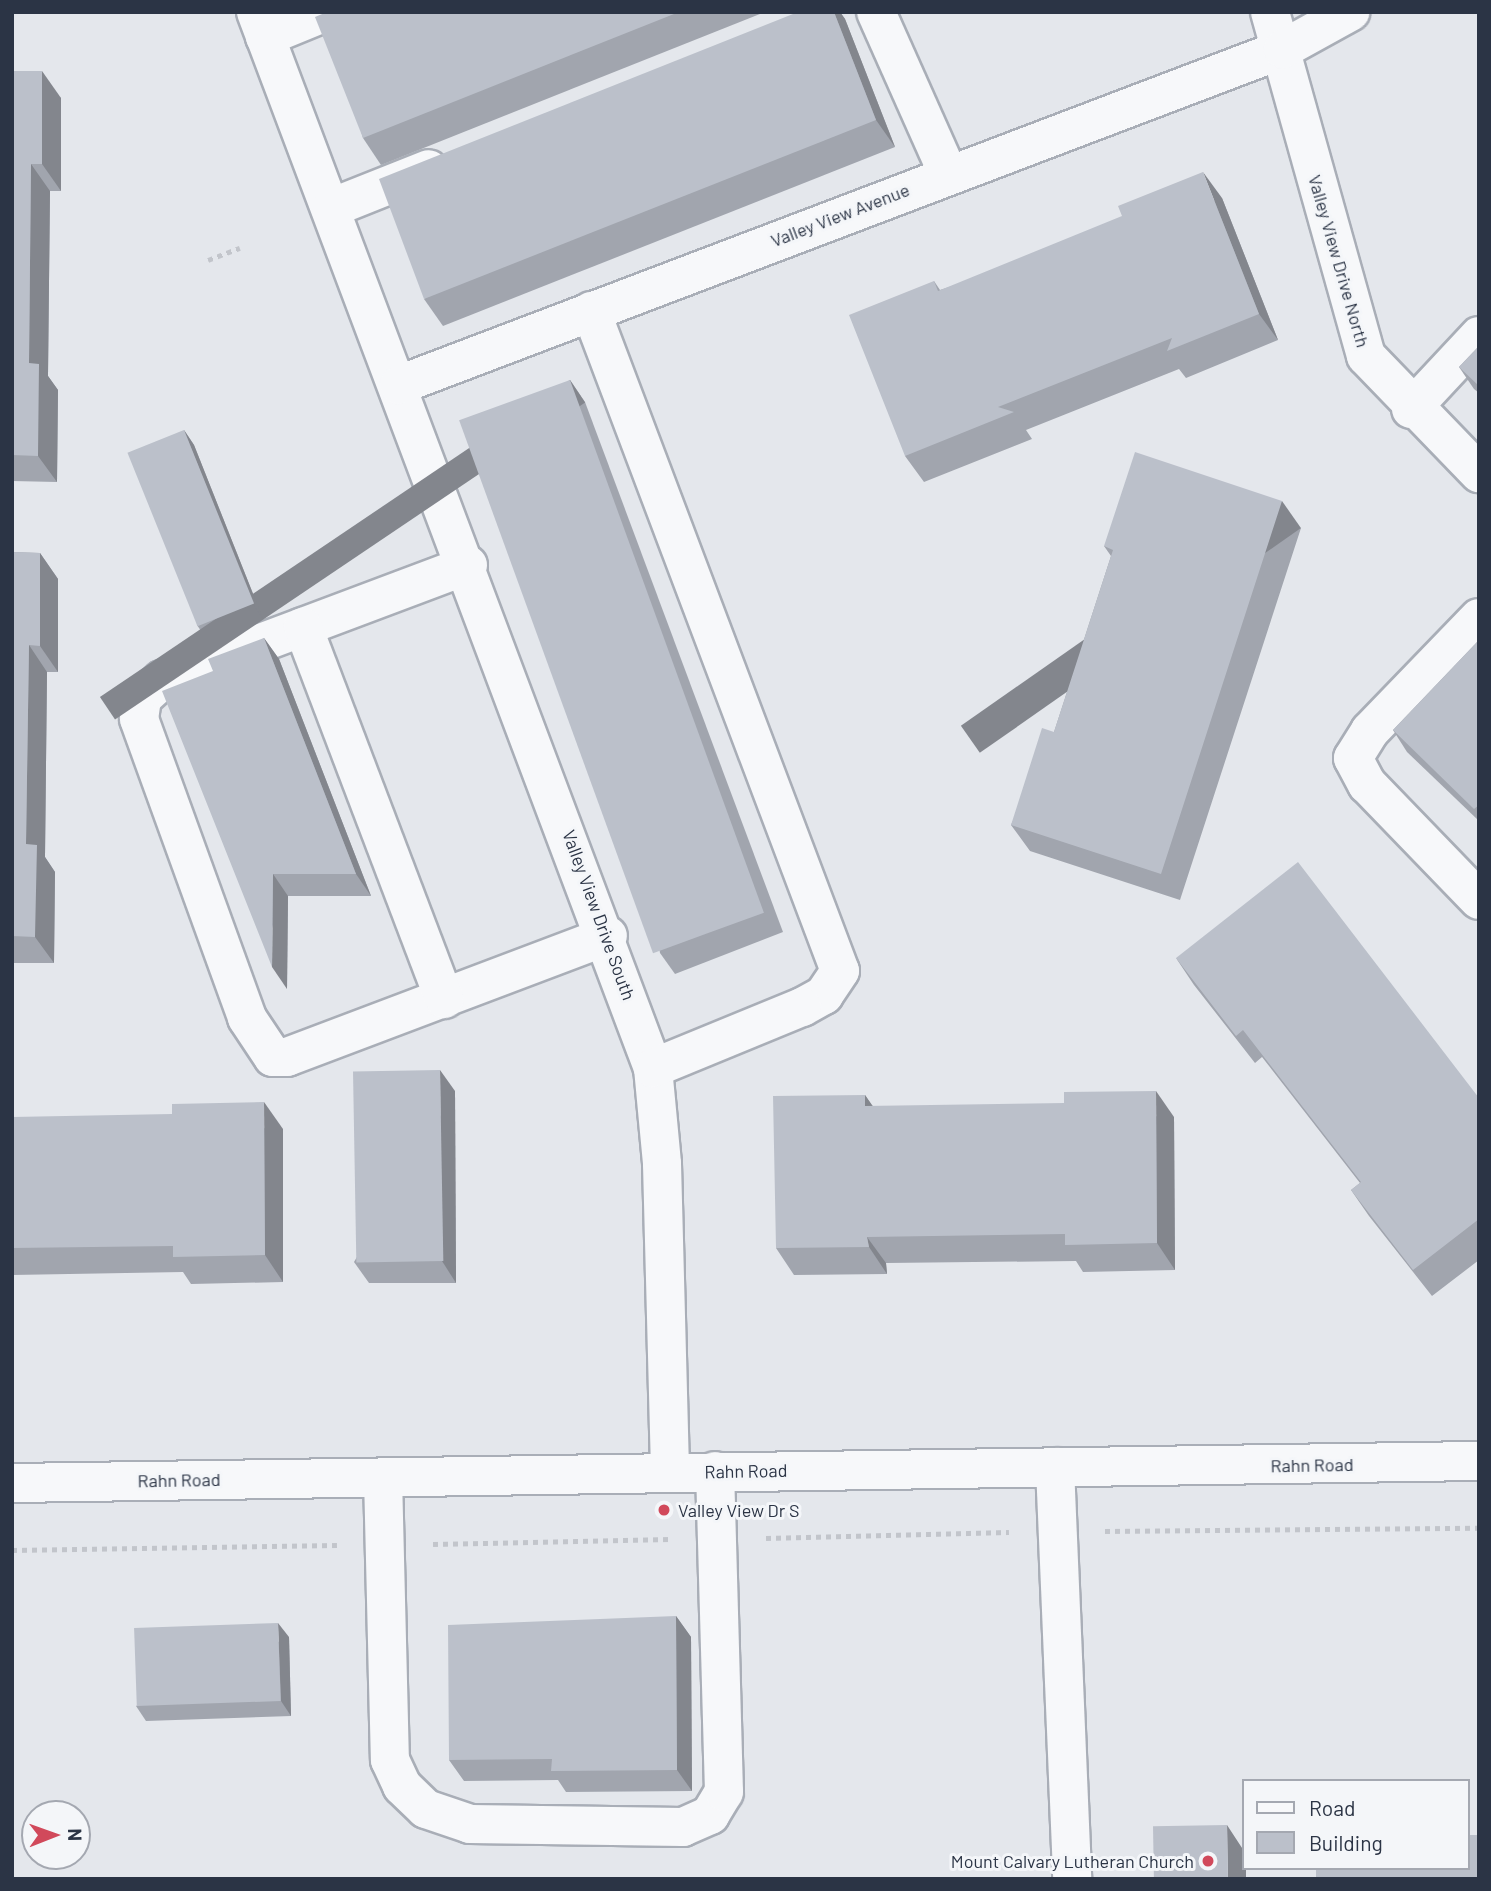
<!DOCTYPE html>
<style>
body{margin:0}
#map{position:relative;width:1491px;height:1891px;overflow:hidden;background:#e4e7ec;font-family:Barlow,sans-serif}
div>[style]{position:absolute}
.path>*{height:4.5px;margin-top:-2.25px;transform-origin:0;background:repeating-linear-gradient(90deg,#c2c5cb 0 5px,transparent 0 10px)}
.roads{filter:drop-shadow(2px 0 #a9aeb7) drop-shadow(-2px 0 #a9aeb7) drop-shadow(0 2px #a9aeb7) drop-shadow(0 -2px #a9aeb7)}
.minor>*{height:38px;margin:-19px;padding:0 19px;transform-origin:19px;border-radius:19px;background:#f7f8fa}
.wall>*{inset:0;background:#a1a5ae}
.shaded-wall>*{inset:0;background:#83868d;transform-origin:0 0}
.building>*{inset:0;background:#bbc0ca;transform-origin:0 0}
.dots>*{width:19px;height:19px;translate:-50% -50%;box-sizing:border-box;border:4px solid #f4f6f9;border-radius:50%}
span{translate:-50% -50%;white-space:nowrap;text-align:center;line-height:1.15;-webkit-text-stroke:6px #f4f6f9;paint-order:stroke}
.street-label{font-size:18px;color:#2b3445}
.poi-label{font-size:18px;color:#2b3445}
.left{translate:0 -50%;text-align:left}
.right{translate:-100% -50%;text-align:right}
.frame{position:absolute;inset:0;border:14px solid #2b3445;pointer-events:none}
.legend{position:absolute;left:1242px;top:1779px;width:228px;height:91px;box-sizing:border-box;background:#f4f6f9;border:2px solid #a4a8b1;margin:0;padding:9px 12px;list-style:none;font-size:21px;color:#2b3445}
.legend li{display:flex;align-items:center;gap:14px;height:35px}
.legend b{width:35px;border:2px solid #a4a8b1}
.north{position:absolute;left:21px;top:1800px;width:70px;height:70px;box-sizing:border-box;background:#f4f6f9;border:2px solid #a4a8b1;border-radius:50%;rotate:89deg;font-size:19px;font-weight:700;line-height:28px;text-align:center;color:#2b3445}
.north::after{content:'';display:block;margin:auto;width:24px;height:32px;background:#d1495b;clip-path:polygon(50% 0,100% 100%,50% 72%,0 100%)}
</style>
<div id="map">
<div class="path">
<div style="left:208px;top:260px;width:34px;rotate:-21deg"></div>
<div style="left:1105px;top:1531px;width:374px;rotate:-0.5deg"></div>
<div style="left:766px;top:1538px;width:243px;rotate:-1.4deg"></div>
<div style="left:433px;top:1544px;width:237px;rotate:-1.2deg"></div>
<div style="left:12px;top:1550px;width:325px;rotate:-0.9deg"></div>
</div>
<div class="roads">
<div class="minor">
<div style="left:256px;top:12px;width:1128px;rotate:69.4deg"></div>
<div style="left:653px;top:1068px;width:96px;rotate:84.6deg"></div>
<div style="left:662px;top:1164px;width:308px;rotate:88.5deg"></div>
<div style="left:876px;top:12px;width:177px;rotate:66deg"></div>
<div style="left:1270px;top:12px;width:357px;rotate:74.4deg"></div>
<div style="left:1366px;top:356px;width:163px;rotate:46deg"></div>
<div style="left:265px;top:37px;width:66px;rotate:-22.3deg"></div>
<div style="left:331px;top:208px;width:105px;rotate:-21.7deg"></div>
<div style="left:591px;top:311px;width:705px;rotate:69.33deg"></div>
<div style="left:840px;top:971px;width:29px;rotate:124deg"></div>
<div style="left:824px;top:995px;width:25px;rotate:151deg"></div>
<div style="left:802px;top:1007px;width:161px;rotate:157.7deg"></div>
<div style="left:399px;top:385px;width:946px;rotate:-20.81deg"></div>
<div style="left:1283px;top:49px;width:77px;rotate:-28.9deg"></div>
<div style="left:1411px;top:409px;width:100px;rotate:-47deg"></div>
<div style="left:468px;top:565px;width:327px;rotate:159.4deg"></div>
<div style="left:162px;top:680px;width:27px;rotate:138deg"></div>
<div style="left:142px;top:698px;width:21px;rotate:98deg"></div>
<div style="left:139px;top:719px;width:318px;rotate:70.1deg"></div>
<div style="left:247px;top:1018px;width:47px;rotate:56.3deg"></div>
<div style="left:273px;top:1057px;width:14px"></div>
<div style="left:287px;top:1057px;width:343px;rotate:-20.7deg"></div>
<div style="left:1479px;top:618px;width:157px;rotate:134deg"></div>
<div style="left:1370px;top:731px;width:32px;rotate:122deg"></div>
<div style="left:1353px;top:758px;width:30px;rotate:62deg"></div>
<div style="left:1367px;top:784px;width:161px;rotate:46deg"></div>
<div style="left:303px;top:627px;width:398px;rotate:69.2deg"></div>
<div style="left:1055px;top:1467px;width:412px;rotate:87.6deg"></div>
<div style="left:383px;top:1477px;width:283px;rotate:88.6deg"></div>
<div style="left:390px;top:1760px;width:29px;rotate:65deg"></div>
<div style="left:402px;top:1786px;width:33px;rotate:44deg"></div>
<div style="left:426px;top:1809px;width:46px;rotate:18.8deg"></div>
<div style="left:470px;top:1824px;width:213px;rotate:0.8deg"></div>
<div style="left:683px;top:1827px;width:30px;rotate:-24deg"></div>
<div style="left:710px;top:1815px;width:27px;rotate:-59deg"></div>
<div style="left:724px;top:1792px;width:321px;rotate:-91.6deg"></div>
<div style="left:12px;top:1483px;width:1467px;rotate:-0.86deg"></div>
</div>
</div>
<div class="wall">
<div style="clip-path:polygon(327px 12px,765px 12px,381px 165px,363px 138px)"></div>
<div style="clip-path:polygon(798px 12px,840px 12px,845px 19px,895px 147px,443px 326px,424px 299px)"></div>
<div style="clip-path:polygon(12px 71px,61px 98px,61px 191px,50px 191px,48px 376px,58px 390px,57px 482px,12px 481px)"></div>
<div style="clip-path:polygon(1222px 198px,1278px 340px,1186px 378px,1179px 369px,1026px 430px,1032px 439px,924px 482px,905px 456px,934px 281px,940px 290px)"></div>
<div style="clip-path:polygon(1479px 346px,1479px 393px,1474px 389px,1459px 367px)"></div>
<div style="clip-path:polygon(570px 380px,585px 402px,783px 932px,675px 974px,660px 953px)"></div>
<div style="clip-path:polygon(184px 430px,194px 445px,263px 619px,207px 640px,197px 625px)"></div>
<div style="clip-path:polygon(1301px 528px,1180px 900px,1030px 851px,1011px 825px,1054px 732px,1111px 556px,1104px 546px)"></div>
<div style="clip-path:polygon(12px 552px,40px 553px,58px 579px,58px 672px,47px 672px,45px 857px,55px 872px,54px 963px,12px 963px)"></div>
<div style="clip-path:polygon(264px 638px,279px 659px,371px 896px,288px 896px,287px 989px,213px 671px)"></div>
<div style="clip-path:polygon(1479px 640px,1479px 821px,1407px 752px,1393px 730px)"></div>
<div style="clip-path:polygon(1176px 958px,1479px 1098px,1479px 1260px,1432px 1296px,1369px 1216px,1351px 1190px,1360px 1183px,1262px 1057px,1255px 1063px,1194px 985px)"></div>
<div style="clip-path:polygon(455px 1091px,456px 1283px,369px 1283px,354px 1262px)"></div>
<div style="clip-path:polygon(865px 1095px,872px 1106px,1174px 1117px,1175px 1270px,1083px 1272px,1076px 1261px,886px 1263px,887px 1274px,794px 1275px,776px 1248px)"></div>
<div style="clip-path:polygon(12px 1117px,283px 1129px,283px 1282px,191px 1284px,183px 1272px,12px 1275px)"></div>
<div style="clip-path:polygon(676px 1616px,691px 1637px,692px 1791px,566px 1792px,558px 1780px,464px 1781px,449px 1760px)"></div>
<div style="clip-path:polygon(289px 1637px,291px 1716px,146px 1721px,136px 1706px)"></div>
</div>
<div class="shaded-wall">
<div style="clip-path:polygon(834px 12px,840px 12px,845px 19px,895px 147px,876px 120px)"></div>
<div style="clip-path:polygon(42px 71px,61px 98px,61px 191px,42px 164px)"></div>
<div style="clip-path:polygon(31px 164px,50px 191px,48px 376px,58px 390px,57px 482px,38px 456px,29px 363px)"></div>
<div style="clip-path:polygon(1203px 172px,1222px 198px,1278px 340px,1259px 314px)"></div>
<div style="left:570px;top:380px;width:27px;height:567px;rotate:56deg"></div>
<div style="clip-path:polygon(184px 430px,194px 445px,263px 619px,253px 604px)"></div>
<div style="left:1282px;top:501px;width:33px;height:392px;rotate:55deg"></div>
<div style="clip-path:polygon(40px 553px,58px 579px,58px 672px,40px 646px)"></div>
<div style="clip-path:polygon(264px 638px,279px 659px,371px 896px,356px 874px)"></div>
<div style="clip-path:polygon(29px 645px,47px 672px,45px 857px,55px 872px,54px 963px,35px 937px,26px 844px)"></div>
<div style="clip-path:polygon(273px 874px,288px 896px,287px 989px,272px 967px)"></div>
<div style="clip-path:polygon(440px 1070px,455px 1091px,456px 1283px,442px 1261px)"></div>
<div style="clip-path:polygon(1156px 1091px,1174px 1117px,1175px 1270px,1157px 1243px)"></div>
<div style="clip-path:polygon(865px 1095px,884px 1122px,865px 1106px)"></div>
<div style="clip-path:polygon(264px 1102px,283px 1129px,283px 1282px,265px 1255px)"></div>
<div style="clip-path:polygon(867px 1237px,886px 1263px,887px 1274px,869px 1247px)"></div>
<div style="clip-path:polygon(676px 1616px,691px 1637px,692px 1791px,677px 1770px)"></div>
<div style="clip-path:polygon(278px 1623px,289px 1637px,291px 1716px,281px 1701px)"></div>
<div style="clip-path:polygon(1227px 1825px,1244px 1851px,1244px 1868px,1246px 1868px,1246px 1879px,1228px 1879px)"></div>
</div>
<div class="building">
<div style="clip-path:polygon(327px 12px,679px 12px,363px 138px,315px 17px)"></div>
<div style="clip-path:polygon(798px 12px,834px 12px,876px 120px,424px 299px,379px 179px)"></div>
<div style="clip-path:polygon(12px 71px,42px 71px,42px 164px,31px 164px,29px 363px,39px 364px,38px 456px,12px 455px)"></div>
<div style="clip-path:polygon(1203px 172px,1259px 314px,1167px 351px,1172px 338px,998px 407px,1014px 412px,905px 456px,849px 315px,934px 281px,938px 291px,1122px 216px,1118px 206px)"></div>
<div style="clip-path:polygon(1479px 346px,1479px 386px,1459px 367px)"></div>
<div style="left:570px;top:380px;width:567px;height:118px;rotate:70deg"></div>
<div style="left:184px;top:430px;width:187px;height:61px;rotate:68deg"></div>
<div style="clip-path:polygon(1135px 452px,1282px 501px,1161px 874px,1011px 825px,1042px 728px,1054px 732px,1113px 550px,1104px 546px)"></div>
<div style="clip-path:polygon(12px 552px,40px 553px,40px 646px,29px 645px,26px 844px,37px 845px,35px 937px,12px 936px)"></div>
<div style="clip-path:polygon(264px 638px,356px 874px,273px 874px,272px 967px,162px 691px,213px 671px,208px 659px)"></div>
<div style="clip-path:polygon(1479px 640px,1479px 805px,1474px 809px,1393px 730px)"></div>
<div style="clip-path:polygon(1298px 862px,1479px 1098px,1479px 1219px,1413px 1270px,1351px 1190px,1361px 1182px,1243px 1030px,1236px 1036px,1176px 958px)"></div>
<div style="left:440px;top:1070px;width:191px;height:87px;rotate:89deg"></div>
<div style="clip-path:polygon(1156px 1091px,1157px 1243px,1065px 1245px,1065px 1234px,867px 1237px,869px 1247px,776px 1248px,773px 1096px,865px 1095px,865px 1106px,1064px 1103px,1064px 1092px)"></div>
<div style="clip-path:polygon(264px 1102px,265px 1255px,173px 1257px,173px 1246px,12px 1248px,12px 1117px,172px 1114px,172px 1104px)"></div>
<div style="clip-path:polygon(676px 1616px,677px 1770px,551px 1771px,552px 1759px,449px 1760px,448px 1625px)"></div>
<div style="left:278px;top:1623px;width:78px;height:144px;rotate:88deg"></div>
<div style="left:1227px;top:1825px;width:54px;height:74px;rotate:89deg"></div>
<div style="clip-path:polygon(1468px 1835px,1479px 1835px,1479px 1879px,1316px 1879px,1316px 1868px,1468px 1868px)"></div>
</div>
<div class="dots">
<div style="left:664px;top:1510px;background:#d1495b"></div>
<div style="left:1208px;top:1861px;background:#d1495b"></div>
</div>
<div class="street-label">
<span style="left:840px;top:215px;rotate:-21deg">Valley View Avenue</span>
<span style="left:1339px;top:261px;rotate:74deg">Valley View Drive North</span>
<span style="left:599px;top:915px;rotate:70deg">Valley View Drive South</span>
<span style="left:1312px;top:1465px;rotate:-1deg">Rahn Road</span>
<span style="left:746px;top:1471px;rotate:-1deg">Rahn Road</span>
<span style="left:179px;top:1480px;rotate:-1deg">Rahn Road</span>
</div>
<div class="poi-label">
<span class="left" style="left:678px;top:1510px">Valley View Dr S</span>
<span class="right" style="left:1194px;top:1861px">Mount Calvary Lutheran Church</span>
</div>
<div class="frame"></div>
<ul class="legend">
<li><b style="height:9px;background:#f7f8fa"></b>Road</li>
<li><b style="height:19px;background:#bbc0ca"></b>Building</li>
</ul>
<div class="north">N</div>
</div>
